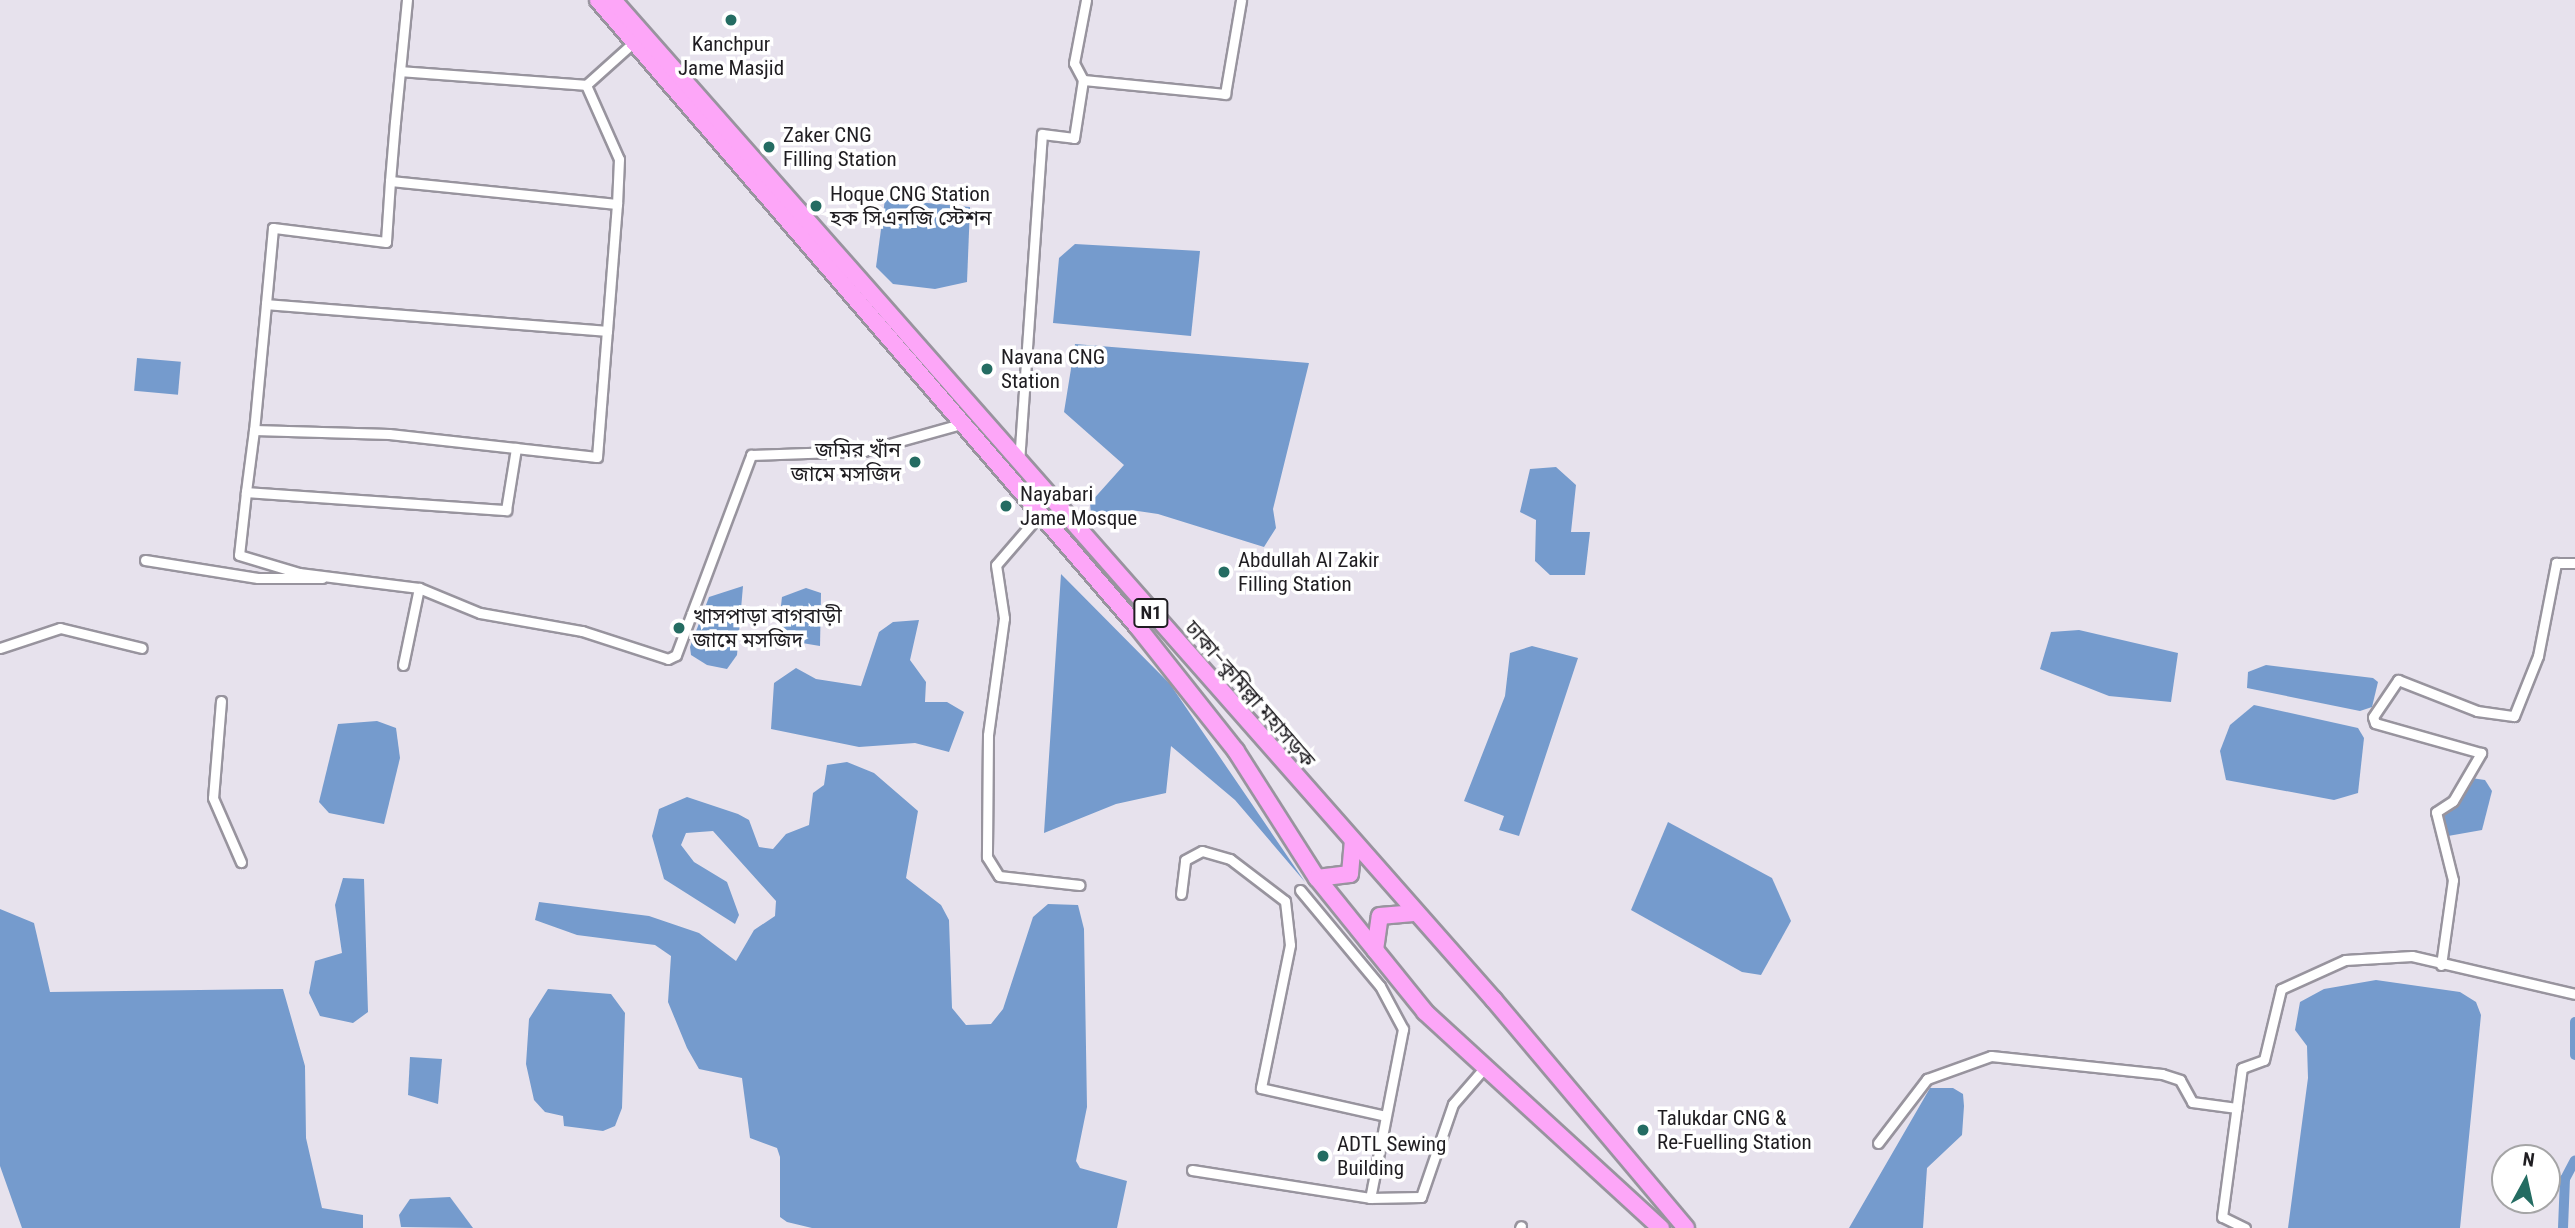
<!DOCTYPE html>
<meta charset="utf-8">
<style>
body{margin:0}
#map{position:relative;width:2575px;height:1228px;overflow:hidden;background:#e7e2ed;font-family:"Roboto Condensed","Noto Sans Bengali",sans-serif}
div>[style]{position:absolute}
.water>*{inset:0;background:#759bcd;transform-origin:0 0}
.canal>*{height:10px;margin:-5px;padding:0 5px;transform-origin:5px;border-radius:5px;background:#759bcd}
.roads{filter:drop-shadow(2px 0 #98949e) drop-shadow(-2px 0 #98949e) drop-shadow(0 2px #98949e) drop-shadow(0 -2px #98949e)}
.street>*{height:9px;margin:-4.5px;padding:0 4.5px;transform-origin:4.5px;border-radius:4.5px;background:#fff}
.highway>*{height:16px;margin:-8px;padding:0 8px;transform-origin:8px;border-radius:8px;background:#fda6f8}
.dots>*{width:19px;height:19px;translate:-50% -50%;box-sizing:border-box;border:4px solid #fff;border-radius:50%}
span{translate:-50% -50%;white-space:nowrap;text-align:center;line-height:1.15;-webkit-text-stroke:7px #fff;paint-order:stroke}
.shield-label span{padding:2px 5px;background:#fff;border:2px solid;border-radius:5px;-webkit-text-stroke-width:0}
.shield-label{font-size:19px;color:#1f1d21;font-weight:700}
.poi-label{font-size:21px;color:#1f1d21}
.left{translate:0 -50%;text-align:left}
.right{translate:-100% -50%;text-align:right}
.street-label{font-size:21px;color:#1f1d21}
.north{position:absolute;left:2491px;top:1144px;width:70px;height:70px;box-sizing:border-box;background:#fff;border:2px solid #a5a5a6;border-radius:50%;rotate:8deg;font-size:19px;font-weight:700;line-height:28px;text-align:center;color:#1f1d21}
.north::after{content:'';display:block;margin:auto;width:24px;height:32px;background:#246c62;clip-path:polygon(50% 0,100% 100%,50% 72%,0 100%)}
</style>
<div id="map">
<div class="water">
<div style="clip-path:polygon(885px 199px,970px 207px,967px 282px,935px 289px,893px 284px,876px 267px)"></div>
<div style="clip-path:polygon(1075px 244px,1200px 251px,1191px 336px,1053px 323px,1059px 258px)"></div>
<div style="clip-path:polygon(1075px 344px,1309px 363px,1273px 509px,1276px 528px,1264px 547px,1158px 514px,1131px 510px,1100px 524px,1091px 514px,1090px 503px,1124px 465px,1064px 412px)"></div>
<div style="left:137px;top:358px;width:44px;height:33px;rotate:5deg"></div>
<div style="clip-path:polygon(1556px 467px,1576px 485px,1571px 532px,1590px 532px,1585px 575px,1550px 575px,1535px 561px,1536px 520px,1520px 512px,1530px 469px)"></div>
<div style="clip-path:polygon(1061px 574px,1170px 684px,1305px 882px,1235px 800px,1171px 746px,1166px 793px,1116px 804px,1044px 833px)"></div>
<div style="clip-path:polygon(743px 586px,737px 655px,727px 669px,707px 665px,691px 655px,690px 647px,709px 597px)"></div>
<div style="clip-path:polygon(806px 588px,821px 593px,820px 646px,796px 642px,779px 623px,782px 597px)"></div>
<div style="clip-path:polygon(919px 620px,910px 660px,926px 682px,925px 702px,947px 702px,964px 712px,949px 752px,915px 743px,859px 747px,771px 729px,774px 683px,796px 668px,816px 679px,861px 686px,879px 632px,893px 622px)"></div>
<div style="clip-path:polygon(2079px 630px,2178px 653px,2171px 702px,2109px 696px,2040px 669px,2051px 632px)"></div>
<div style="clip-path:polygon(1532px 646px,1578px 658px,1519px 836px,1499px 830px,1504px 816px,1464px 801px,1505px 696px,1510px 653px)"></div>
<div style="clip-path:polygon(2266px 665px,2373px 678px,2378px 682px,2372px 707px,2360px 711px,2247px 688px,2248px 672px)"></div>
<div style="clip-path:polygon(2254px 705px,2358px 728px,2364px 738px,2358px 793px,2334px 800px,2226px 780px,2220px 751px,2230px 725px)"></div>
<div style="clip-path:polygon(377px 721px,396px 728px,400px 758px,384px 824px,329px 813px,319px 802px,338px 724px)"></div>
<div style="clip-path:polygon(847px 762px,874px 773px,918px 811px,906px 878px,941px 905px,949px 920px,952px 1008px,966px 1025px,991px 1024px,1003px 1009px,1033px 917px,1048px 904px,1078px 905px,1084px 929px,1087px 1107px,1076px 1161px,1080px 1168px,1127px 1181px,1117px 1228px,812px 1228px,787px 1222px,780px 1217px,780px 1157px,777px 1148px,750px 1138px,742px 1078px,699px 1069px,687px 1048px,668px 1002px,671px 956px,655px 945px,577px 935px,535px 920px,539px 902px,649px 916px,699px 933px,736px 961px,754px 930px,775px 916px,776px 901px,713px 831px,686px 833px,681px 845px,694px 862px,727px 882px,739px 915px,735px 924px,664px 879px,652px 836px,659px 809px,687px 797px,738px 814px,749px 820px,759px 847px,773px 849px,786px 834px,809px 825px,813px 793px,824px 785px,827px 765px)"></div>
<div style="clip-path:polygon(2471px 778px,2485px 780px,2492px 791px,2482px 830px,2448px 836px,2439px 816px)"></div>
<div style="clip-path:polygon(1668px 822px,1772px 878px,1791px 921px,1761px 975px,1742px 972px,1631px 910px)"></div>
<div style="clip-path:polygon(343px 878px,364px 879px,368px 1012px,353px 1023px,320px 1016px,309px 993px,315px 961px,342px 953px,335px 905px)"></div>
<div style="clip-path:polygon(0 909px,34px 923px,50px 992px,283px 989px,305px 1066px,306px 1138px,322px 1208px,363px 1215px,363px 1228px,22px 1228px,0 1166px)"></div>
<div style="clip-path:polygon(2376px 980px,2460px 992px,2476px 1002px,2481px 1015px,2460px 1228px,2288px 1228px,2308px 1078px,2307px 1046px,2295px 1030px,2300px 1002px,2324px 989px)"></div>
<div style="clip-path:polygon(548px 989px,611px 994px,625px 1013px,622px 1108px,615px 1126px,603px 1131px,564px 1126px,563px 1116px,545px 1112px,534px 1100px,526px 1064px,529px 1019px)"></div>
<div style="clip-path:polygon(410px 1057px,442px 1059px,438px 1104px,408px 1095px)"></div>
<div style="clip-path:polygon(1930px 1088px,1953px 1088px,1963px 1094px,1964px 1106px,1962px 1135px,1927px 1168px,1923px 1228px,1849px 1228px)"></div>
<div style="clip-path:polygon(450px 1197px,473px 1228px,401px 1227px,399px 1215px,410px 1199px)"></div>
</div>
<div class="canal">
<div style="left:2575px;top:1022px;width:33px;rotate:90deg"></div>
<div style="left:2563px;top:1228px;width:49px;rotate:-87.7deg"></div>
<div style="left:2565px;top:1179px;width:21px;rotate:-62deg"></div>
</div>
<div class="roads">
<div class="street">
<div style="left:400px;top:71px;width:187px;rotate:4.3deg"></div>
<div style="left:586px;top:85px;width:81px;rotate:66deg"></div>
<div style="left:619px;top:159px;width:45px;rotate:92.5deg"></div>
<div style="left:617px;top:204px;width:228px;rotate:-174.2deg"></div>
<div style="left:390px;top:181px;width:59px;rotate:-85.2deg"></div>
<div style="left:395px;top:122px;width:123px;rotate:-84.4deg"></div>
<div style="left:1083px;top:80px;width:143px;rotate:5.6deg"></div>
<div style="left:1225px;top:94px;width:95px;rotate:-80.3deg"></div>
<div style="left:586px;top:85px;width:64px;rotate:-41.9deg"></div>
<div style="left:390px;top:181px;width:61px;rotate:93.8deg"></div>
<div style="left:386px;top:242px;width:114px;rotate:-172.9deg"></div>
<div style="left:273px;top:228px;width:76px;rotate:95.3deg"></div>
<div style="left:266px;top:304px;width:342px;rotate:4.5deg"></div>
<div style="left:607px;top:331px;width:127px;rotate:-85.5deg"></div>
<div style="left:266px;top:304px;width:127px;rotate:95.4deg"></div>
<div style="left:254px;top:430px;width:135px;rotate:1.7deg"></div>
<div style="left:389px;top:434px;width:209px;rotate:6.3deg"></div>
<div style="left:597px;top:457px;width:126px;rotate:-85.5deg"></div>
<div style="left:254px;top:430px;width:63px;rotate:97.4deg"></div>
<div style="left:246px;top:492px;width:261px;rotate:4deg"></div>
<div style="left:506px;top:510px;width:63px;rotate:-80.8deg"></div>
<div style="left:1019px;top:462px;width:329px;rotate:-86deg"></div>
<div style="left:1042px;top:134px;width:32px;rotate:7deg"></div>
<div style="left:1074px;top:138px;width:59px;rotate:-81.2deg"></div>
<div style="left:1083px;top:80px;width:19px;rotate:-118deg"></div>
<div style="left:1074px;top:63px;width:64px;rotate:-79.2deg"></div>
<div style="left:246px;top:492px;width:63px;rotate:96.3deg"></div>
<div style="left:239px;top:555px;width:63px;rotate:16.7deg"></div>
<div style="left:299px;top:573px;width:121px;rotate:7.1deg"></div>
<div style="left:419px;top:588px;width:66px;rotate:22.3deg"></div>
<div style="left:480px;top:613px;width:104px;rotate:10deg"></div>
<div style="left:582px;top:631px;width:90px;rotate:18deg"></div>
<div style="left:668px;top:659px;width:9px;rotate:-27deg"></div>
<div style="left:676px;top:655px;width:214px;rotate:-69.4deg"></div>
<div style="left:751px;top:455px;width:113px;rotate:-2deg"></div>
<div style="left:864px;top:451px;width:101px;rotate:-15.6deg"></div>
<div style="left:1040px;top:514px;width:67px;rotate:130.8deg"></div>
<div style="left:996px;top:565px;width:54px;rotate:81.4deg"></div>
<div style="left:1004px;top:618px;width:118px;rotate:97.8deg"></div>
<div style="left:988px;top:735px;width:122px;rotate:90.5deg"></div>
<div style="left:987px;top:857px;width:22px;rotate:58deg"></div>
<div style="left:999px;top:876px;width:81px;rotate:6.4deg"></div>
<div style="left:145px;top:560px;width:114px;rotate:9.1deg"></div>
<div style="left:258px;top:578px;width:64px"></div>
<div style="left:0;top:648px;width:63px;rotate:-18.4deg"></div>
<div style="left:60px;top:628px;width:84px;rotate:13.7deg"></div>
<div style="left:403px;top:665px;width:79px;rotate:-78.3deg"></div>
<div style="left:221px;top:701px;width:97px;rotate:94.7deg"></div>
<div style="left:213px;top:798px;width:70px;rotate:66.4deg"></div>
<div style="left:1300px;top:890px;width:125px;rotate:50.2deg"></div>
<div style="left:1380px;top:986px;width:49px;rotate:61.9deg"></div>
<div style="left:1403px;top:1029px;width:172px;rotate:101deg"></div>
<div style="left:1181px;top:894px;width:34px;rotate:-83deg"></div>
<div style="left:1185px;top:860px;width:19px;rotate:-28deg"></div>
<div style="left:1202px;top:851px;width:29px;rotate:16deg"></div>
<div style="left:1230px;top:859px;width:69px;rotate:37.4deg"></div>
<div style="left:1285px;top:901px;width:44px;rotate:83.5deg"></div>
<div style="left:1290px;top:945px;width:146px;rotate:101.5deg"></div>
<div style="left:1261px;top:1088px;width:124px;rotate:12.6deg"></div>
<div style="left:2441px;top:965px;width:86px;rotate:-82deg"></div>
<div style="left:2453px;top:880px;width:70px;rotate:-104deg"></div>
<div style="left:2436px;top:812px;width:20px;rotate:-33deg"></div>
<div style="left:2453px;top:801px;width:56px;rotate:-59.7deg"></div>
<div style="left:2481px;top:753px;width:110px;rotate:-164.2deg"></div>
<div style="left:2375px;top:723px;width:6px;rotate:-108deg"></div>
<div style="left:2373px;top:717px;width:45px;rotate:-56deg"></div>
<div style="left:2398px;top:680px;width:85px;rotate:21.4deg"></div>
<div style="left:2477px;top:711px;width:37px;rotate:8deg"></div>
<div style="left:2514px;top:716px;width:65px;rotate:-68.2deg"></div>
<div style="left:2538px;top:656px;width:95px;rotate:-79deg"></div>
<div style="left:2556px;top:563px;width:19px"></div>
<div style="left:1878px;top:1143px;width:81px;rotate:-52.6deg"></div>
<div style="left:1927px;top:1079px;width:68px;rotate:-19.8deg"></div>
<div style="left:1991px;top:1056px;width:172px;rotate:6deg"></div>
<div style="left:2162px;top:1074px;width:19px;rotate:18deg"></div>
<div style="left:2180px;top:1080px;width:25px;rotate:61deg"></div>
<div style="left:2192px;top:1102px;width:45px;rotate:7.6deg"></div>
<div style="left:1192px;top:1170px;width:180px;rotate:8.9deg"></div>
<div style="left:1370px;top:1198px;width:51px;rotate:-1.1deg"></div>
<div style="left:1421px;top:1197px;width:98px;rotate:-71deg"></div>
<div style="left:1453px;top:1104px;width:50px;rotate:-49deg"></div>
<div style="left:1520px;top:1228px;width:2px;rotate:-63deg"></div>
<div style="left:2245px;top:1228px;width:25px;rotate:-154deg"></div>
<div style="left:2222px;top:1217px;width:150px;rotate:-82.4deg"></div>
<div style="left:2242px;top:1068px;width:23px;rotate:-20deg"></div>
<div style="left:2264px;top:1060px;width:73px;rotate:-76.5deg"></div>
<div style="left:2281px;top:989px;width:70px;rotate:-24.4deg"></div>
<div style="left:2345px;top:960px;width:67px;rotate:-3.4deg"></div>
<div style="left:2412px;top:956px;width:167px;rotate:13.1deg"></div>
</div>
<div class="highway">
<div style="left:598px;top:0;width:826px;rotate:49.27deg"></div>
<div style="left:1137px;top:626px;width:159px;rotate:51.6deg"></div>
<div style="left:1236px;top:751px;width:151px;rotate:57.5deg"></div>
<div style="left:1317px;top:878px;width:172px;rotate:51.1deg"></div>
<div style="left:1425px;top:1012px;width:320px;rotate:42.5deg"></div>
<div style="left:613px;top:0;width:1333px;rotate:48.62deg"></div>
<div style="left:1494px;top:1000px;width:298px;rotate:49.9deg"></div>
<div style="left:1317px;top:878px;width:33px;rotate:-7deg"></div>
<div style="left:1350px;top:874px;width:32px;rotate:-85deg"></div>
<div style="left:1375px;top:950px;width:34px;rotate:-82deg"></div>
<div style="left:1380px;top:916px;width:36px;rotate:-5deg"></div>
</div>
</div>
<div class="dots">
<div style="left:731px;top:20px;background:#246c62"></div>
<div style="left:769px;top:147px;background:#246c62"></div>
<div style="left:816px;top:206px;background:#246c62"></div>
<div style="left:987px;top:369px;background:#246c62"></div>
<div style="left:915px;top:462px;background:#246c62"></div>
<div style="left:1006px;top:506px;background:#246c62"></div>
<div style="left:1224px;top:572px;background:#246c62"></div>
<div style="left:679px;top:628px;background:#246c62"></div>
<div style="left:1643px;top:1130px;background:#246c62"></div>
<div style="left:1323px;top:1156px;background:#246c62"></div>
</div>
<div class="shield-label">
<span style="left:1151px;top:613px">N1</span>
</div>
<div class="poi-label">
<span style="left:731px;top:56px">Kanchpur<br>Jame Masjid</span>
<span class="left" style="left:783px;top:147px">Zaker CNG<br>Filling Station</span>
<span class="left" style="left:830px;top:206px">Hoque CNG Station<br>হক সিএনজি স্টেশন</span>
<span class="left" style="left:1001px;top:369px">Navana CNG<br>Station</span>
<span class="right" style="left:901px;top:462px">জমির খাঁন<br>জামে মসজিদ</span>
<span class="left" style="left:1020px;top:506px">Nayabari<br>Jame Mosque</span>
<span class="left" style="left:1238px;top:572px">Abdullah Al Zakir<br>Filling Station</span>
<span class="left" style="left:693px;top:628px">খাসপাড়া বাগবাড়ী<br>জামে মসজিদ</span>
<span class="left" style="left:1657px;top:1130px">Talukdar CNG &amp;<br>Re-Fuelling Station</span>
<span class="left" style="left:1337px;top:1156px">ADTL Sewing<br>Building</span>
</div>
<div class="street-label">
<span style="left:1250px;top:694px;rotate:49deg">ঢাকা–কুমিল্লা মহাসড়ক</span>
</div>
<div class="north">N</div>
</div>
